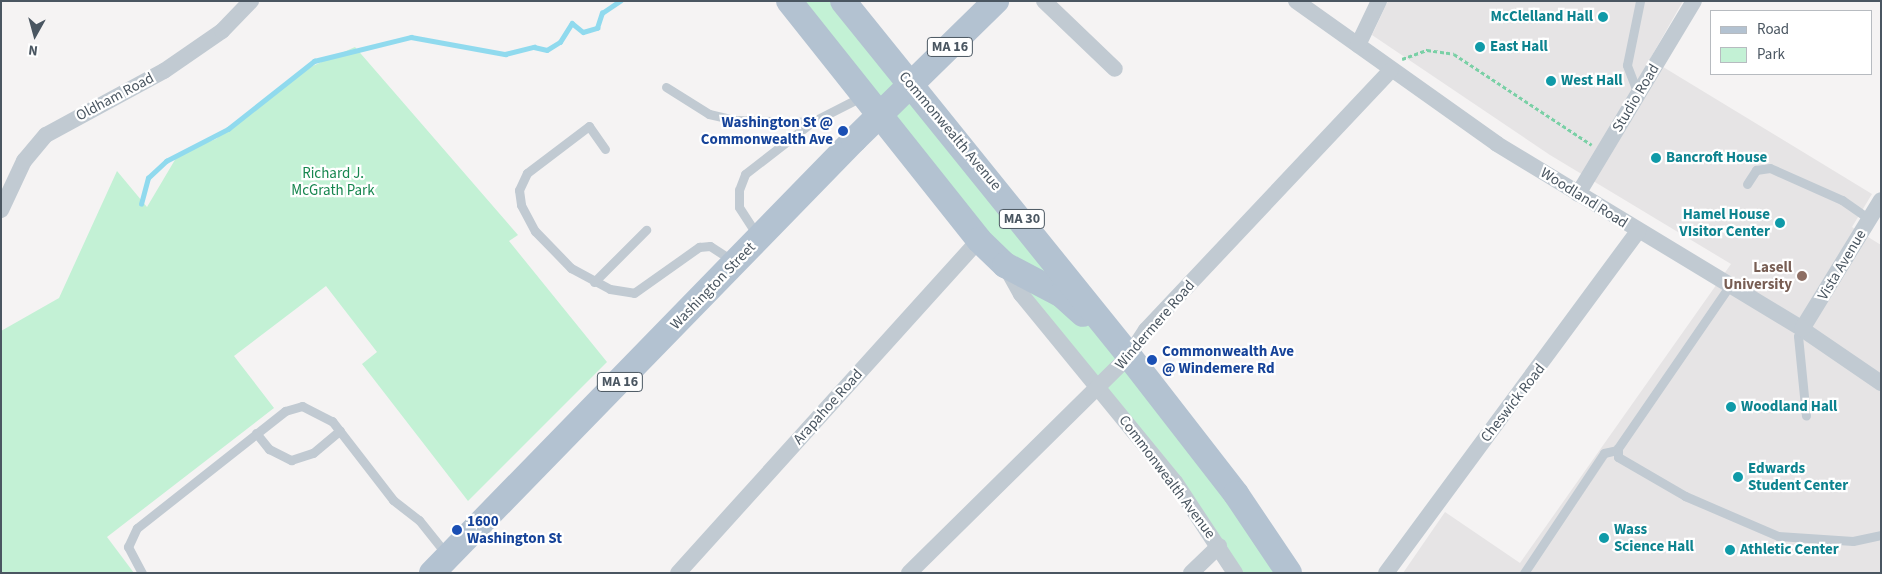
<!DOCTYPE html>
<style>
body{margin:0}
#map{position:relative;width:1882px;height:574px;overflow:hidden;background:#f5f3f3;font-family:"Source Sans 3",sans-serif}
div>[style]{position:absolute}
.education>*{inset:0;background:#e6e4e5}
.green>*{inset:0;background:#c3f1d5}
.stream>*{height:4.5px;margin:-2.25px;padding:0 2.25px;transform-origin:2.25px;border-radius:2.25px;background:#90daee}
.path>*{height:2.5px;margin-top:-1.25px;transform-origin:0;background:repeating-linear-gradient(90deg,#7ad0a6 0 4px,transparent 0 6.5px)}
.service>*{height:9px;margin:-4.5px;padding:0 4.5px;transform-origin:4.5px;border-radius:4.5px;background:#c1cad2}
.minor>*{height:16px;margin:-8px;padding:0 8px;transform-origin:8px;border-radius:8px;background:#c1cad2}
.primary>*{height:26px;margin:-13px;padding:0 13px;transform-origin:13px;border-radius:13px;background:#b3c2d1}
.dots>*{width:14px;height:14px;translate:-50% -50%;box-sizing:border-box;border:2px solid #fff;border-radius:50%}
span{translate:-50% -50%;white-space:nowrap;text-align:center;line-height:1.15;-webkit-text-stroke:4.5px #fff;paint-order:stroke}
.shield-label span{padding:1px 4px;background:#fff;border:1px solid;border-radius:4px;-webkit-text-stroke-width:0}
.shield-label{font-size:14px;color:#4a5661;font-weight:700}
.culture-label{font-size:15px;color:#0d838f;font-weight:700}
.right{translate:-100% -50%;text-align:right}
.left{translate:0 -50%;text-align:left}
.street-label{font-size:15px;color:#4a5661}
.transit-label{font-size:15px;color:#164399;font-weight:700}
.park-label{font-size:15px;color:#17864f}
.education-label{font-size:15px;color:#785e54;font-weight:700}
.frame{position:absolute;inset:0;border:2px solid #4a5661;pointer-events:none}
.legend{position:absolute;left:1710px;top:10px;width:162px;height:65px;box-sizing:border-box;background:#fff;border:1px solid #b7bbc0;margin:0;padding:6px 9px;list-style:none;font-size:15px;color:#4a5661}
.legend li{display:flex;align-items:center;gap:10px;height:25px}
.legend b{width:25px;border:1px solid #b7bbc0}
.north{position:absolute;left:10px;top:10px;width:50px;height:50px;-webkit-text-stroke:4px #fff;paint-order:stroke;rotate:187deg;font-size:14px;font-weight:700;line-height:20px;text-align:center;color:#4a5661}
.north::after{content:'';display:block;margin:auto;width:18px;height:22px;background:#4a5661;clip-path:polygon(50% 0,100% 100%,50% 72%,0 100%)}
</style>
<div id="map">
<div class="education">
<div style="clip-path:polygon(1388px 1px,1683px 1px,1650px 59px,1872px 194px,1852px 227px,1881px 245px,1881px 573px,1403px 573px,1445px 512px,1520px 563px,1731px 264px,1550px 155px,1372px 35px)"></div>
</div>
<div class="green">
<div style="clip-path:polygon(786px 1px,843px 1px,1289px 573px,1235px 573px,1219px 546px)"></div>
<div style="clip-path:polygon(355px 47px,518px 235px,509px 241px,607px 362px,468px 501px,362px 364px,377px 352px,326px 286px,234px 356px,274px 408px,107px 537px,134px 573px,1px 573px,1px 331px,59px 298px,117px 171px,147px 207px,179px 153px,216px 139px,297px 73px)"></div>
</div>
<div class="stream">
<div style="left:141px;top:204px;width:27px;rotate:-75deg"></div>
<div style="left:148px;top:178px;width:25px;rotate:-43deg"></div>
<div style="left:166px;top:161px;width:70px;rotate:-27.3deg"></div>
<div style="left:228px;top:129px;width:110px;rotate:-38.3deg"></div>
<div style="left:314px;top:61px;width:100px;rotate:-13.9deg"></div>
<div style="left:411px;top:37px;width:96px;rotate:10.3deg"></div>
<div style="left:505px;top:54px;width:30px;rotate:-14deg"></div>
<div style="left:534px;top:47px;width:13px;rotate:13deg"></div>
<div style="left:547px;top:50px;width:15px;rotate:-32deg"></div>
<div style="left:560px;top:42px;width:22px;rotate:-58deg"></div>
<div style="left:572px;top:23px;width:14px;rotate:39deg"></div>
<div style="left:583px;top:32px;width:15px;rotate:-16deg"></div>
<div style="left:597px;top:28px;width:16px;rotate:-72deg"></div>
<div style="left:602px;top:13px;width:22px;rotate:-34deg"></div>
</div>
<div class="path">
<div style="left:1402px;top:59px;width:27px;rotate:-20deg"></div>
<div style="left:1427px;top:50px;width:27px;rotate:8deg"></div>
<div style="left:1454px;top:54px;width:165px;rotate:33.4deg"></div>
</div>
<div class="service">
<div style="left:666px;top:87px;width:51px;rotate:32.1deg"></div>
<div style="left:709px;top:114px;width:27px;rotate:13deg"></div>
<div style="left:735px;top:120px;width:77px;rotate:1.5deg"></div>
<div style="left:1638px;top:94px;width:31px;rotate:-111deg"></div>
<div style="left:1627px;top:65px;width:65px;rotate:-78.5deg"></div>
<div style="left:605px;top:149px;width:28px;rotate:-125deg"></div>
<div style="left:589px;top:126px;width:78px;rotate:142.8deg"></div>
<div style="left:527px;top:173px;width:19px;rotate:115deg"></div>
<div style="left:519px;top:190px;width:15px;rotate:82deg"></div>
<div style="left:521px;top:205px;width:30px;rotate:62deg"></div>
<div style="left:535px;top:231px;width:52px;rotate:45.8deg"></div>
<div style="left:571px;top:268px;width:44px;rotate:28.3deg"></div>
<div style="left:610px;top:289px;width:24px;rotate:9deg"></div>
<div style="left:634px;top:293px;width:80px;rotate:-35.3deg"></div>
<div style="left:699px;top:247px;width:11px;rotate:-5deg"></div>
<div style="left:710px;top:246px;width:27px;rotate:33deg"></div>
<div style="left:1747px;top:184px;width:17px;rotate:-57deg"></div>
<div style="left:1756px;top:170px;width:14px;rotate:-8deg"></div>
<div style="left:1770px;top:168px;width:79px;rotate:24deg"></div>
<div style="left:1842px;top:200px;width:33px;rotate:35deg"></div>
<div style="left:757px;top:235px;width:33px;rotate:-123deg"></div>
<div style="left:739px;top:207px;width:17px;rotate:-90deg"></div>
<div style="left:739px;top:190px;width:17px;rotate:-69deg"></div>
<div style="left:745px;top:174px;width:85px;rotate:-37.8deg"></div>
<div style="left:812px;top:122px;width:57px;rotate:-27deg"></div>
<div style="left:594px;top:282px;width:74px;rotate:-45deg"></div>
<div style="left:1728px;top:288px;width:194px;rotate:124.5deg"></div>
<div style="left:1618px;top:448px;width:9px;rotate:90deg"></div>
<div style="left:1618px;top:457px;width:78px;rotate:30.2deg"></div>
<div style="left:1685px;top:496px;width:101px;rotate:23.3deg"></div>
<div style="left:1778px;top:536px;width:75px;rotate:3.8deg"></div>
<div style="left:1853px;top:541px;width:29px;rotate:-12deg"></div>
<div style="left:1802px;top:329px;width:8px;rotate:120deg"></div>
<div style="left:1798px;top:336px;width:80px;rotate:84.3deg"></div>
<div style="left:256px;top:433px;width:21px;rotate:51deg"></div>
<div style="left:269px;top:449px;width:25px;rotate:27deg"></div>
<div style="left:291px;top:460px;width:23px;rotate:-18deg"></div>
<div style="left:313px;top:453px;width:35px;rotate:-40deg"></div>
<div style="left:142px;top:573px;width:30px;rotate:-118deg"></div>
<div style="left:128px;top:547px;width:21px;rotate:-65deg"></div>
<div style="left:137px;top:528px;width:189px;rotate:-38.3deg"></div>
<div style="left:285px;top:411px;width:18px;rotate:-16deg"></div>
<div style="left:302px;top:406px;width:34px;rotate:27deg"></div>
<div style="left:332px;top:421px;width:100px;rotate:52.3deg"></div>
<div style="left:393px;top:500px;width:33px;rotate:38deg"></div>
<div style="left:419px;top:520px;width:45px;rotate:51.3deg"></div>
<div style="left:1524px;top:573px;width:144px;rotate:-56.3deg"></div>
<div style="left:1604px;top:453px;width:13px;rotate:-13deg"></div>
</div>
<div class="minor">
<div style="left:1044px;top:1px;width:98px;rotate:43.8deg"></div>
<div style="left:1296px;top:1px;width:247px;rotate:35.4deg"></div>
<div style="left:1497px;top:144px;width:357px;rotate:31.2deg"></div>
<div style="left:1802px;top:329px;width:96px;rotate:34.4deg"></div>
<div style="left:1358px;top:45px;width:49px;rotate:-64.5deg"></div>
<div style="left:1578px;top:194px;width:225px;rotate:-59deg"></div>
<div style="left:1px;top:210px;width:54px;rotate:-64.9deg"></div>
<div style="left:24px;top:161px;width:34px;rotate:-50deg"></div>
<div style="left:46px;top:135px;width:134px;rotate:-28.5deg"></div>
<div style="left:164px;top:71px;width:70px;rotate:-34.6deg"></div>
<div style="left:222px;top:31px;width:42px;rotate:-46deg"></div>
<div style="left:1006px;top:267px;width:31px;rotate:61deg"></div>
<div style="left:1021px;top:294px;width:243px;rotate:50.7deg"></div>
<div style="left:1175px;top:482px;width:109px;rotate:56.6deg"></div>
<div style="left:1802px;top:329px;width:151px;rotate:-58.5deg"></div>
<div style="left:678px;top:573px;width:449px;rotate:-47.9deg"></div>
<div style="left:909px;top:573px;width:309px;rotate:-44.6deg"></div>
<div style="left:1129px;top:356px;width:31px;rotate:-57deg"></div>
<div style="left:1146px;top:330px;width:357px;rotate:-46.7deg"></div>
<div style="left:1191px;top:573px;width:39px;rotate:-44deg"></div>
<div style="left:1386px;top:573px;width:425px;rotate:-53.6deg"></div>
</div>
<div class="primary">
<div style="left:789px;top:1px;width:305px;rotate:51.5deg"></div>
<div style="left:979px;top:240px;width:36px;rotate:44deg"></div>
<div style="left:1005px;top:265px;width:64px;rotate:27.8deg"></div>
<div style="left:1062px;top:295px;width:28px;rotate:42deg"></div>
<div style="left:843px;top:1px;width:456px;rotate:51.1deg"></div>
<div style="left:1129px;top:356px;width:175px;rotate:52.2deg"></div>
<div style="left:1236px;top:494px;width:95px;rotate:56.1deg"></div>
<div style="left:432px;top:573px;width:605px;rotate:-45.74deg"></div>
<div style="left:854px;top:140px;width:199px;rotate:-44.4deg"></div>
</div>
<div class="dots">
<div style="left:1603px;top:17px;background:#0f9aa8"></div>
<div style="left:1480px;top:47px;background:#0f9aa8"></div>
<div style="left:1551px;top:81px;background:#0f9aa8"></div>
<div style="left:843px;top:131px;background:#1a4fb4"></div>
<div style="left:1656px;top:158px;background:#0f9aa8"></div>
<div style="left:1780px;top:223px;background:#0f9aa8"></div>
<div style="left:1802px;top:276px;background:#8d6e63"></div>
<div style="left:1152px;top:360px;background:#1a4fb4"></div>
<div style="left:1731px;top:407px;background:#0f9aa8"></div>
<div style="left:1738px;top:477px;background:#0f9aa8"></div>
<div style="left:457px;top:530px;background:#1a4fb4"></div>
<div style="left:1604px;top:538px;background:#0f9aa8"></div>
<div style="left:1730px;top:550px;background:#0f9aa8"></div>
</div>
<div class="shield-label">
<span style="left:950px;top:47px">MA 16</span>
<span style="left:1022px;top:219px">MA 30</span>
<span style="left:620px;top:382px">MA 16</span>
</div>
<div class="culture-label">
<span class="right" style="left:1593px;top:17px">McClelland Hall</span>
<span class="left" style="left:1490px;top:47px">East Hall</span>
<span class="left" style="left:1561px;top:81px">West Hall</span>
<span class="left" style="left:1666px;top:158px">Bancroft House</span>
<span class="right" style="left:1770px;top:223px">Hamel House<br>VIsitor Center</span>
<span class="left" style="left:1741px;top:407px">Woodland Hall</span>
<span class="left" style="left:1748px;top:477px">Edwards<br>Student Center</span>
<span class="left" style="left:1614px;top:538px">Wass<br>Science Hall</span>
<span class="left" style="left:1740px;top:550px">Athletic Center</span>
</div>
<div class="street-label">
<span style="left:115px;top:97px;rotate:-28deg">Oldham Road</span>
<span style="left:1636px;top:98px;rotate:-59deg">Studio Road</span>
<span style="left:950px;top:131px;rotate:50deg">Commonwealth Avenue</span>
<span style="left:1584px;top:198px;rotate:32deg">Woodland Road</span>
<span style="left:1842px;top:265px;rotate:-59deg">Vista Avenue</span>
<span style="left:713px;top:286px;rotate:-46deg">Washington Street</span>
<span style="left:1155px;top:325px;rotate:-49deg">Windermere Road</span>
<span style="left:1513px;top:403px;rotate:-52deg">Cheswick Road</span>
<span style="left:828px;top:407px;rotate:-48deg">Arapahoe Road</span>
<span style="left:1167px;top:477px;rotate:53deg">Commonwealth Avenue</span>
</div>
<div class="transit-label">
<span class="right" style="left:833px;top:131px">Washington St @<br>Commonwealth Ave</span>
<span class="left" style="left:1162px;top:360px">Commonwealth Ave<br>@ Windemere Rd</span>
<span class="left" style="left:467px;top:530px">1600<br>Washington St</span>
</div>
<div class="park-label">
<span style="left:333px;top:182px">Richard J.<br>McGrath Park</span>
</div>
<div class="education-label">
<span class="right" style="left:1792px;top:276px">Lasell<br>University</span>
</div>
<div class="frame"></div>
<ul class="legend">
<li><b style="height:6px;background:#b3c2d1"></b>Road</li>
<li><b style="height:14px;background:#c3f1d5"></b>Park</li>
</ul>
<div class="north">N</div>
</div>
